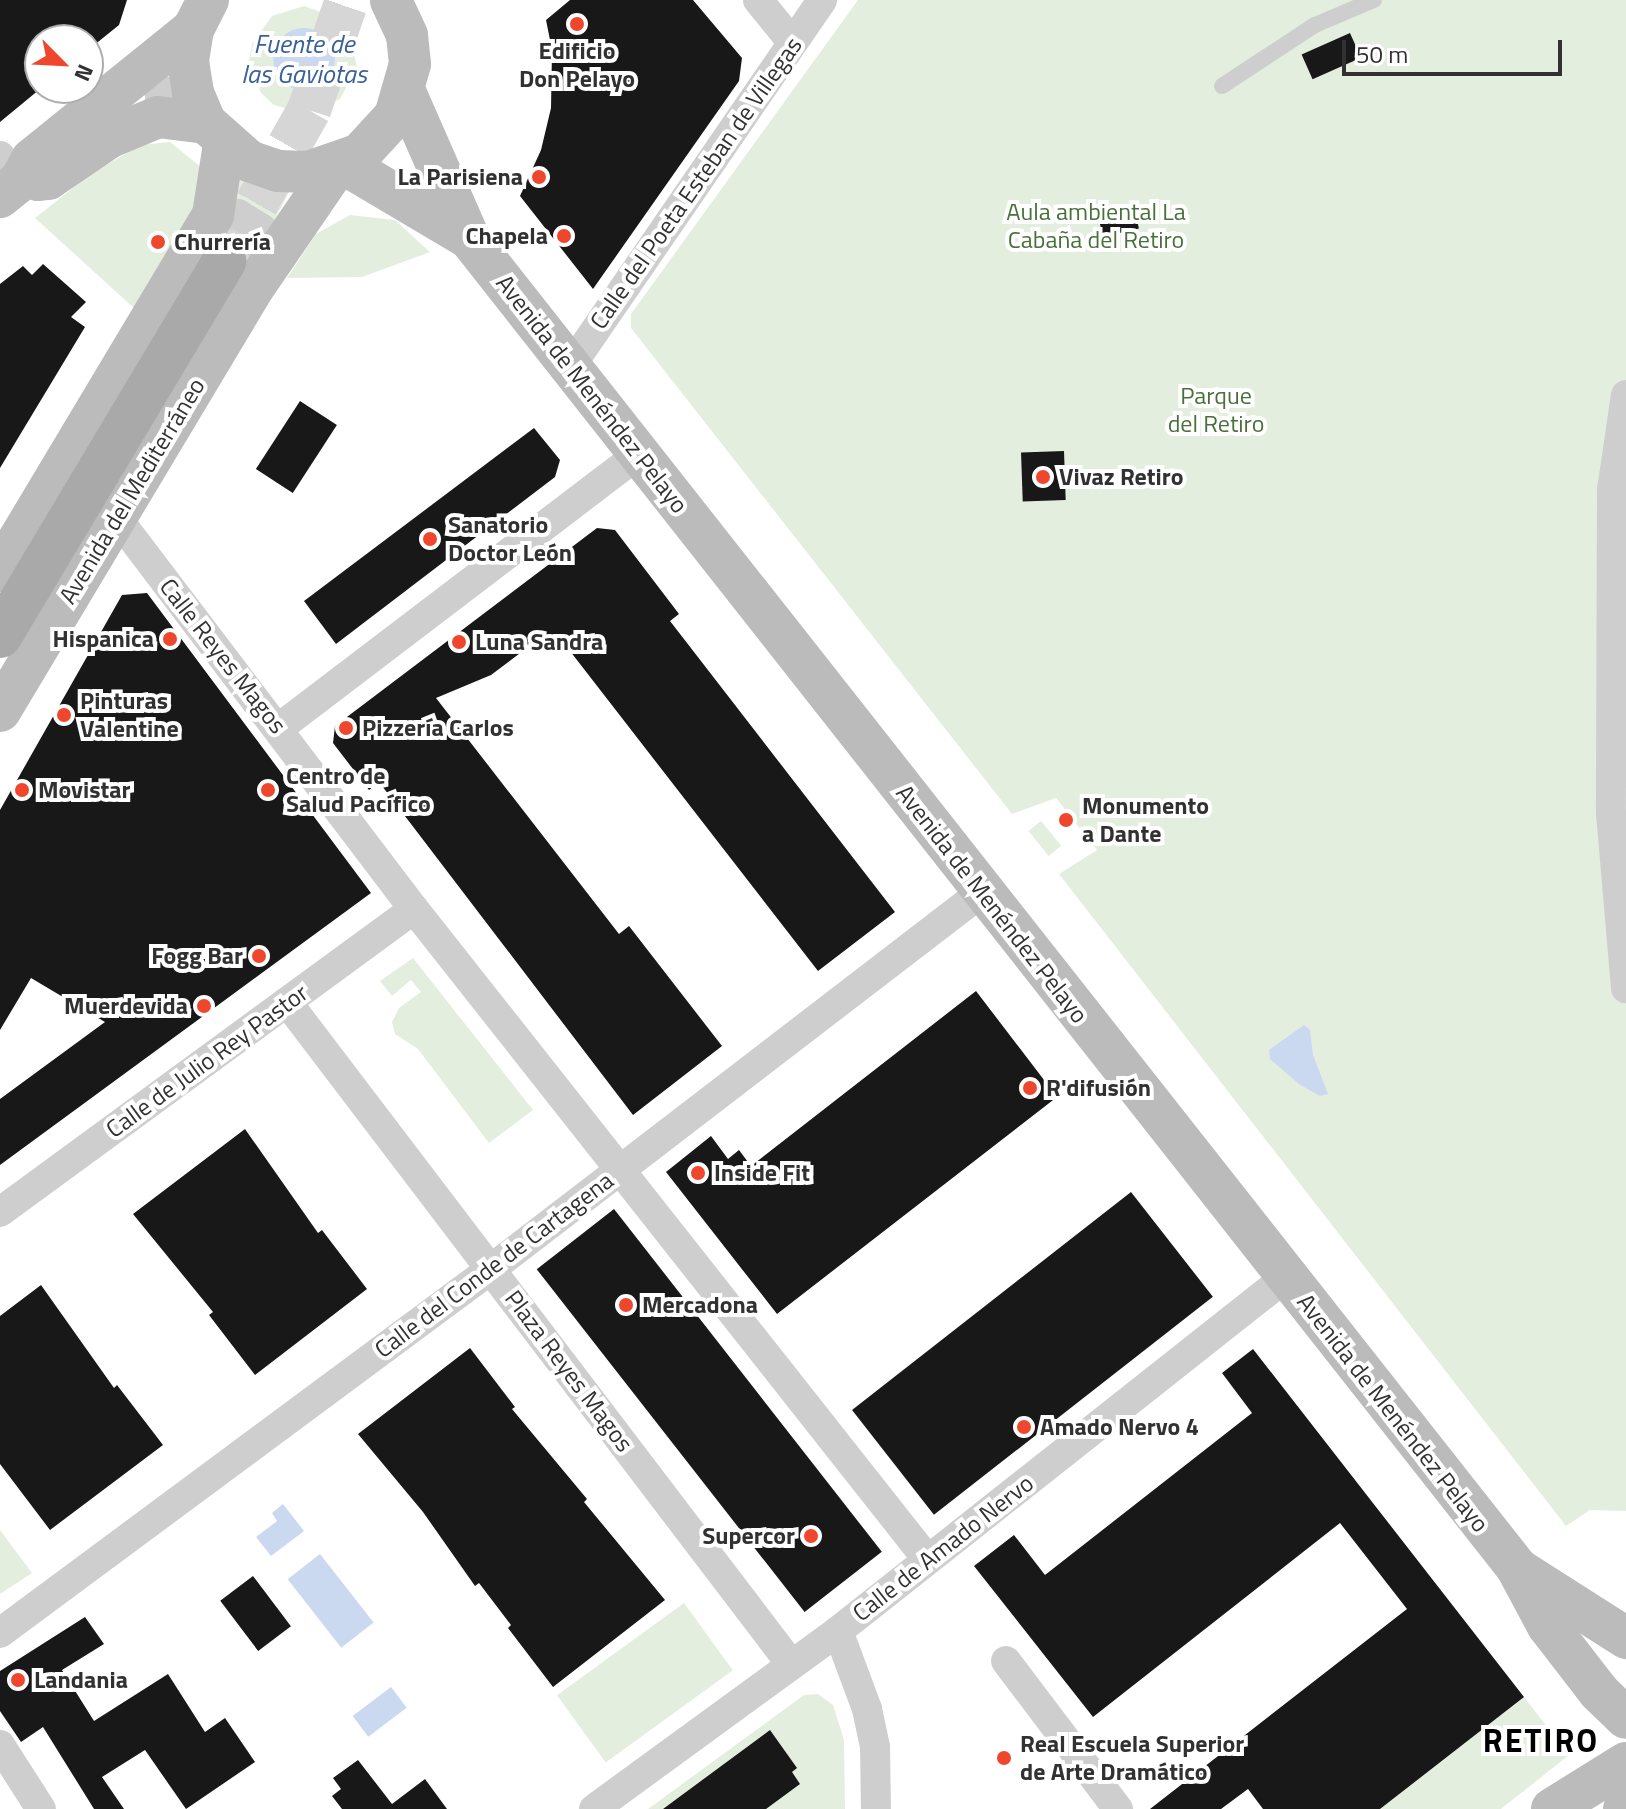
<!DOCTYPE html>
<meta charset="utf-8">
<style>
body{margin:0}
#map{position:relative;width:1626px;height:1809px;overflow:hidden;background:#fff;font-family:"Titillium Web",sans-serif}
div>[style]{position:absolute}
.green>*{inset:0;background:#e4eedf;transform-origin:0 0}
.water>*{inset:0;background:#cad9ef;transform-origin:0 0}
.round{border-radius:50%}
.building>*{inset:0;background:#181818;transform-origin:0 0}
.primary-tunnel>*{height:44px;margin-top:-22px;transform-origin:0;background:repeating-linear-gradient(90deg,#d6d6d6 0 44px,transparent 0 66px)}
.lane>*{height:16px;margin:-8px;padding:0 8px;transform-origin:8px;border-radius:8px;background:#cecece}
.street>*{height:30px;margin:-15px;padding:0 15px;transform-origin:15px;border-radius:15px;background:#cecece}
.secondary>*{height:42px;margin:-21px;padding:0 21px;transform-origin:21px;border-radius:21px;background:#bbb}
.primary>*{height:44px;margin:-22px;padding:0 22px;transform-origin:22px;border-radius:22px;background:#a9a9a9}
.dots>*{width:22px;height:22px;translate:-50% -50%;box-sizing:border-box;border:4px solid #fff;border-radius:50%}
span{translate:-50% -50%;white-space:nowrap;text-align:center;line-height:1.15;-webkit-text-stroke:8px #fff;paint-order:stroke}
.poi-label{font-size:24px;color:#313131;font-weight:700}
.right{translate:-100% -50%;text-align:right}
.left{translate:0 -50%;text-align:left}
.street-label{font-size:24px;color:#313131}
.park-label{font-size:24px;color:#49703b}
.water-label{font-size:26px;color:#3a6098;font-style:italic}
.district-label{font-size:32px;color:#000;font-weight:700;letter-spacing:2px}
.north{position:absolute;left:24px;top:24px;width:80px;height:80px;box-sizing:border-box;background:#fff;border:2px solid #adadad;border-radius:50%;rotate:114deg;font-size:22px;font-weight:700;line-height:32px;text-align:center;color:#313131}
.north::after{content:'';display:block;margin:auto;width:28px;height:36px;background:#ee472d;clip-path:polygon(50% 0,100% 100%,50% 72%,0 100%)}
.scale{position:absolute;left:1342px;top:40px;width:220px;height:36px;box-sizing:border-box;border:4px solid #313131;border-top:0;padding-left:10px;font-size:24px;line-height:28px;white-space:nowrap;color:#313131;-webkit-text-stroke:6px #fff;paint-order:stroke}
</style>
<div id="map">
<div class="green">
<div style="clip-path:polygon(858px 0,1626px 0,1626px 1511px,1590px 1510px,1566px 1526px,1059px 874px,1097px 850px,1056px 798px,1012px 814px,631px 328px,631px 314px)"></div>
<div style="clip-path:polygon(evenodd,304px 6px,338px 18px,349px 32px,357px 67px,340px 99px,307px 114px,274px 105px,261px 93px,249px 61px,252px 44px,272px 16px,304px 6px,279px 40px,332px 48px,329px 77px,318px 87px,276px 73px,273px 59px,279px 40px)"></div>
<div style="clip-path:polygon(170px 142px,206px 171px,203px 192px,136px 310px,35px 218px,92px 173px,141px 145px)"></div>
<div style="clip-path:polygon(237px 172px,291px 188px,272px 225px,232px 203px)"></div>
<div style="clip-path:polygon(350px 215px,395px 220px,430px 252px,362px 277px,287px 278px,316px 234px)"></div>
<div style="left:1041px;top:821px;width:32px;height:16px;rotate:51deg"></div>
<div style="clip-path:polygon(413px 958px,533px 1110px,489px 1143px,418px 1049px,395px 1034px,392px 1022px,399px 1008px,421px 992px,411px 980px,392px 996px,380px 981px)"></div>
<div style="clip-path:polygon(0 1530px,32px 1573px,0 1594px)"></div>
<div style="left:684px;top:1603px;width:83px;height:157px;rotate:54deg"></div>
<div style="clip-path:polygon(818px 1694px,833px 1705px,844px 1740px,845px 1809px,648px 1809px,804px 1695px)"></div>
<div style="clip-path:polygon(1524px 1697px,1569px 1755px,1501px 1809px,1380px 1809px)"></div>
</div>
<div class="water">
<div class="round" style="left:273px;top:28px;width:62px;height:62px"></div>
<div style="clip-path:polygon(1304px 1025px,1310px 1030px,1313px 1055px,1328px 1094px,1320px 1096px,1299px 1084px,1270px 1059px,1269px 1050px)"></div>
<div style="clip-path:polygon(283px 1504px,304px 1531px,271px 1556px,256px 1537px,277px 1521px,272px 1513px)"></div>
<div style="left:320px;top:1554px;width:87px;height:41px;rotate:52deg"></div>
<div style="left:391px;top:1687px;width:26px;height:48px;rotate:53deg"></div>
</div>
<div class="building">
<div style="clip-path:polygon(0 0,127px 0,119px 25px,88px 50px,88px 40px,40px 40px,40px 89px,0 122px)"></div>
<div style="clip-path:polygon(570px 0,693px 0,742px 58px,739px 81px,593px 289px,520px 196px,541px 150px,551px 108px,552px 50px,546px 20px)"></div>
<div style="left:1350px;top:33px;width:27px;height:53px;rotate:66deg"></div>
<div style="left:1134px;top:207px;width:22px;height:37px;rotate:77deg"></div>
<div style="clip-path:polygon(43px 264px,86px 302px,71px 317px,85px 327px,0 468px,0 284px,23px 266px,32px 275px)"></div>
<div style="left:300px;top:401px;width:44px;height:81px;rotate:33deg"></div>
<div style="clip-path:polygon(534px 428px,560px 460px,555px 477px,336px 644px,304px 601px)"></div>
<div style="left:1064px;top:451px;width:49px;height:43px;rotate:88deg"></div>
<div style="clip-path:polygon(597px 528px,615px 530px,679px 614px,670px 621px,895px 912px,818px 971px,563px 642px,548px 649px,540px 638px,491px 675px,436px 698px,619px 934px,629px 926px,722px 1046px,633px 1115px,379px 782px,369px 790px,333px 743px,335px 726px)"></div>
<div style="clip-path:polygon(147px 593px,371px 893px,0 1165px,0 1099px,105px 1022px,31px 978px,0 1030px,0 810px,122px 595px)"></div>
<div style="clip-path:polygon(976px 991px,1057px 1097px,777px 1314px,666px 1172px,711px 1136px,728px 1159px,739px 1150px,751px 1166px)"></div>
<div style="clip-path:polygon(245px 1129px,318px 1233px,322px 1230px,367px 1289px,255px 1375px,209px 1315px,213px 1312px,133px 1214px)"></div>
<div style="left:1131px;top:1192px;width:133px;height:354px;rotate:52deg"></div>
<div style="left:614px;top:1209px;width:435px;height:98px;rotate:52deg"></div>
<div style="clip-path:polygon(41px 1285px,114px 1388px,117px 1385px,163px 1445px,50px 1530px,0 1464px,0 1316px)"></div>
<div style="clip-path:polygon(470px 1348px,515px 1407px,512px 1409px,587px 1499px,584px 1502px,665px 1600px,553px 1687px,508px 1628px,511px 1625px,479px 1583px,475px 1586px,423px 1512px,358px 1434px)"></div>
<div style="clip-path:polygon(1253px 1349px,1524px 1697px,1380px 1809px,1263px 1809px,1248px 1789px,1221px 1809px,1150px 1809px,1407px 1609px,1340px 1523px,1093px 1717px,974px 1566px,1014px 1535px,1045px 1575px,1252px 1413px,1222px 1373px)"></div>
<div style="left:253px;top:1576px;width:63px;height:41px;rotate:53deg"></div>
<div style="clip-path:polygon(85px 1617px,104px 1644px,62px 1670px,94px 1721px,168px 1674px,205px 1732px,225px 1718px,255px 1762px,186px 1809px,145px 1750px,102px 1777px,124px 1809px,94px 1809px,43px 1727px,21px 1742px,0 1711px,0 1671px)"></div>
<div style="clip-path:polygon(770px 1730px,797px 1768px,792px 1772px,800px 1784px,766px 1809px,663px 1809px)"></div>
<div style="clip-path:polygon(358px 1760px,392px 1804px,425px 1779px,447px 1809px,342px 1809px,332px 1796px,341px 1789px,333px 1778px)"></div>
</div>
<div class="primary-tunnel">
<div style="left:224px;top:261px;width:173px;rotate:-60.6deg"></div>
<div style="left:309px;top:110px;width:116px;rotate:-70.9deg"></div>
</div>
<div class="lane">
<div style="left:1222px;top:86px;width:111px;rotate:-33.3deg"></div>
<div style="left:1315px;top:25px;width:64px;rotate:-23deg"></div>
</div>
<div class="street">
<div style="left:758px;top:0;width:54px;rotate:51deg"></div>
<div style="left:141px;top:73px;width:26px;rotate:40deg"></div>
<div style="left:161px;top:90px;width:27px;rotate:96deg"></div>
<div style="left:0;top:156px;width:32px;rotate:51deg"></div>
<div style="left:213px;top:215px;width:25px;rotate:-2deg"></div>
<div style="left:238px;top:214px;width:28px;rotate:32deg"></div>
<div style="left:262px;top:229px;width:42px;rotate:87.3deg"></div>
<div style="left:570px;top:367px;width:445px;rotate:-55.5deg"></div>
<div style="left:1626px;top:395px;width:96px;rotate:98.4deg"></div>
<div style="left:1612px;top:490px;width:323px;rotate:90.2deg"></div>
<div style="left:1611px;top:813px;width:176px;rotate:85.1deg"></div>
<div style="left:117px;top:518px;width:491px;rotate:52.8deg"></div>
<div style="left:414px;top:909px;width:829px;rotate:51.71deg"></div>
<div style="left:279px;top:728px;width:452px;rotate:-37.3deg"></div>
<div style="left:287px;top:1002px;width:832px;rotate:52.72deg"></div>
<div style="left:0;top:1212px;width:513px;rotate:-36.2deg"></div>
<div style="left:838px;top:1631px;width:83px;rotate:69.6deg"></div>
<div style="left:867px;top:1709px;width:39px;rotate:78deg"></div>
<div style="left:875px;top:1747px;width:62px;rotate:89.1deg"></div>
<div style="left:0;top:1633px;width:611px;rotate:-36.55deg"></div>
<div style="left:491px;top:1269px;width:619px;rotate:-37.52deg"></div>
<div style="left:1006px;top:1661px;width:186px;rotate:52.9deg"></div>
<div style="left:0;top:1745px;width:76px;rotate:57.4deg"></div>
<div style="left:594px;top:1809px;width:302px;rotate:-36.1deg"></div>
<div style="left:838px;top:1631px;width:571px;rotate:-38.32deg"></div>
</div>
<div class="secondary">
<div style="left:208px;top:0;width:33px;rotate:117deg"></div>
<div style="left:193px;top:29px;width:32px;rotate:99deg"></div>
<div style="left:188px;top:61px;width:32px;rotate:81deg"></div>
<div style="left:193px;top:93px;width:33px;rotate:67deg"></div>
<div style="left:206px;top:123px;width:57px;rotate:41.5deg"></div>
<div style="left:249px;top:161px;width:31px;rotate:19deg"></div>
<div style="left:278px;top:171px;width:30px;rotate:2deg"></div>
<div style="left:308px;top:172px;width:55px;rotate:-19.1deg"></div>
<div style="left:360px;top:154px;width:52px;rotate:-47.4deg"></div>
<div style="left:395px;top:116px;width:54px;rotate:-73.9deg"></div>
<div style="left:410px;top:64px;width:29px;rotate:-96deg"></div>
<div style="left:407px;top:35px;width:38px;rotate:-115deg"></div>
<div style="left:405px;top:92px;width:159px;rotate:66.3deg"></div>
<div style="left:469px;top:238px;width:1693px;rotate:51.76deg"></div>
<div style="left:1517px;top:1568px;width:66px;rotate:61.9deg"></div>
<div style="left:1548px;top:1626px;width:83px;rotate:52.3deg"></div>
<div style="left:1599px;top:1692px;width:37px;rotate:44deg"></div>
<div style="left:342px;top:163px;width:147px;rotate:30.6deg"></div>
<div style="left:38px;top:180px;width:10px;rotate:-6deg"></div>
<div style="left:48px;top:179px;width:75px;rotate:-34.1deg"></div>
<div style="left:110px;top:137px;width:52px;rotate:-22.6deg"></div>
<div style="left:158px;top:117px;width:48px;rotate:7.1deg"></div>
<div style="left:0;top:197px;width:26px;rotate:-39deg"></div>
<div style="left:20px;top:181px;width:25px;rotate:-61deg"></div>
<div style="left:32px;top:159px;width:207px;rotate:-38.9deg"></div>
<div style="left:0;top:571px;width:415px;rotate:-59.1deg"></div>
<div style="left:213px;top:215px;width:72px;rotate:-81.2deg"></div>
<div style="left:0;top:711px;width:494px;rotate:-59.1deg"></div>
<div style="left:254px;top:287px;width:147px;rotate:-55.6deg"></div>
<div style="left:1521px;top:1571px;width:125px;rotate:32.5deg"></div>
<div style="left:1552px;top:1809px;width:87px;rotate:-31.9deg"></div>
<div style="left:1624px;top:1809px;width:3px;rotate:-45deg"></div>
</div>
<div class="primary">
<div style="left:0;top:636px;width:437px;rotate:-59.1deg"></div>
</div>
<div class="dots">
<div style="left:577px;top:24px;background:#ee472d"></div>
<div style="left:539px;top:177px;background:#ee472d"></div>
<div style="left:564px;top:236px;background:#ee472d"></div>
<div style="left:158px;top:242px;background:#ee472d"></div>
<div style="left:1043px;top:477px;background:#ee472d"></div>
<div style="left:430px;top:539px;background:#ee472d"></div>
<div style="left:170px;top:639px;background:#ee472d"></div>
<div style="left:459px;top:642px;background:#ee472d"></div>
<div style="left:64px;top:715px;background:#ee472d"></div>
<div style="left:346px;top:728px;background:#ee472d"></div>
<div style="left:22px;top:790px;background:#ee472d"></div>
<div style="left:268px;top:790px;background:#ee472d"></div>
<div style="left:1066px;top:820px;background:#ee472d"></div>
<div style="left:259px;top:956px;background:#ee472d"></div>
<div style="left:204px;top:1006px;background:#ee472d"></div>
<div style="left:1030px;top:1088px;background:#ee472d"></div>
<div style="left:698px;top:1173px;background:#ee472d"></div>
<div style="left:626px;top:1305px;background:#ee472d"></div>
<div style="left:1024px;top:1427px;background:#ee472d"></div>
<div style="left:811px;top:1536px;background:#ee472d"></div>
<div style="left:18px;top:1680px;background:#ee472d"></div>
<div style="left:1004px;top:1758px;background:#ee472d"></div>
</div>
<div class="poi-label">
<span style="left:577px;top:65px">Edificio<br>Don Pelayo</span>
<span class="right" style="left:523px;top:177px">La Parisiena</span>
<span class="right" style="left:548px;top:236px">Chapela</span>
<span class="left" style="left:174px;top:242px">Churrería</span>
<span class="left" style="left:1059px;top:477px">Vivaz Retiro</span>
<span class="left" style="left:448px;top:539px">Sanatorio<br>Doctor León</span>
<span class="right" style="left:154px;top:639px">Hispanica</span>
<span class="left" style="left:475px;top:642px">Luna Sandra</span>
<span class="left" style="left:80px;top:715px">Pinturas<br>Valentine</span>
<span class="left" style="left:362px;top:728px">Pizzería Carlos</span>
<span class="left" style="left:286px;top:790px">Centro de<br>Salud Pacífico</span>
<span class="left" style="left:38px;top:790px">Movistar</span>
<span class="left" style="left:1082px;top:820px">Monumento<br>a Dante</span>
<span class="right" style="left:243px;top:956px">Fogg Bar</span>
<span class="right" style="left:188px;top:1006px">Muerdevida</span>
<span class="left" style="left:1046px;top:1088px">R'difusión</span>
<span class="left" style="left:714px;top:1173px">Inside Fit</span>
<span class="left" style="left:642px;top:1305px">Mercadona</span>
<span class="left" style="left:1040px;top:1427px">Amado Nervo 4</span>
<span class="right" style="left:795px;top:1536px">Supercor</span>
<span class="left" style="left:34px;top:1680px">Landania</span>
<span class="left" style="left:1020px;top:1758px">Real Escuela Superior<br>de Arte Dramático</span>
</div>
<div class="street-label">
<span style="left:696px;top:183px;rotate:-55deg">Calle del Poeta Esteban de Villegas</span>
<span style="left:592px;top:394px;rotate:52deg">Avenida de Menéndez Pelayo</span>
<span style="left:132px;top:491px;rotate:-59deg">Avenida del Mediterráneo</span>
<span style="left:223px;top:656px;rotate:52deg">Calle Reyes Magos</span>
<span style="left:992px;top:904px;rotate:52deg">Avenida de Menéndez Pelayo</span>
<span style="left:207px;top:1061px;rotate:-36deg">Calle de Julio Rey Pastor</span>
<span style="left:494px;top:1265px;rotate:-37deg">Calle del Conde de Cartagena</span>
<span style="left:569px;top:1371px;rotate:53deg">Plaza Reyes Magos</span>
<span style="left:1393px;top:1413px;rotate:52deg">Avenida de Menéndez Pelayo</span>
<span style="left:943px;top:1548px;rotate:-38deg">Calle de Amado Nervo</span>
</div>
<div class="park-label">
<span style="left:1096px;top:226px">Aula ambiental La<br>Cabaña del Retiro</span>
<span style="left:1216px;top:410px">Parque<br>del Retiro</span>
</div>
<div class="water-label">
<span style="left:304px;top:59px">Fuente de<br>las Gaviotas</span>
</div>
<div class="district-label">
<span style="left:1541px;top:1740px">RETIRO</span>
</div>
<div class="north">N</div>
<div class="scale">50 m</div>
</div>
